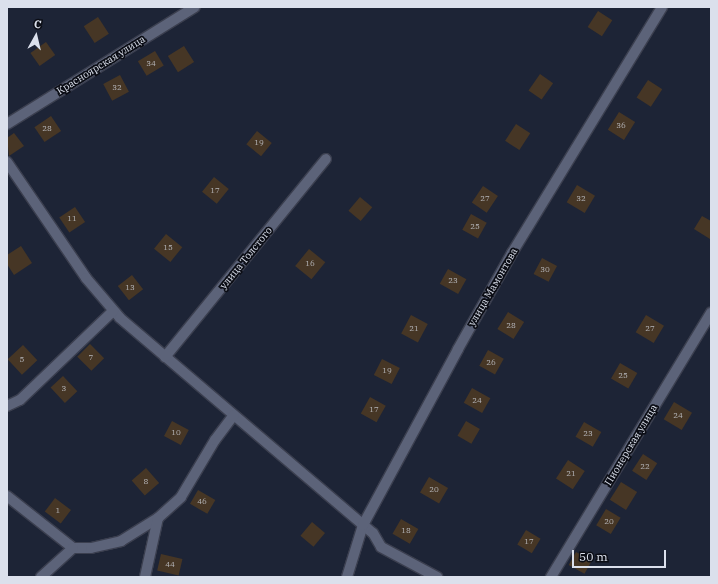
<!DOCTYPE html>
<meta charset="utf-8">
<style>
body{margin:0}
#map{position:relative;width:718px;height:584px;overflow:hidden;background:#1d2436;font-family:"IBM Plex Serif",serif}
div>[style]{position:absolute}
.building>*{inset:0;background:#463625;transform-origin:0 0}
.roads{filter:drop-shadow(1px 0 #3b3f4f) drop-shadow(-1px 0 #3b3f4f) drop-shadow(0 1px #3b3f4f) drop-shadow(0 -1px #3b3f4f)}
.minor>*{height:10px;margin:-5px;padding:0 5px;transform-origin:5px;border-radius:5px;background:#5c6379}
span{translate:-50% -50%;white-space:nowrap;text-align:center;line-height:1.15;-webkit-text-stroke:3.5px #0b0d15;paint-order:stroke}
.number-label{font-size:8px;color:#b6b6ba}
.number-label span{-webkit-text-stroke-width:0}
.street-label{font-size:10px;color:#dbe0ec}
.frame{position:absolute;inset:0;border:8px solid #dbe0ec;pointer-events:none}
.north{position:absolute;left:16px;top:16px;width:40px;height:40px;-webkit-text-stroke:3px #0b0d15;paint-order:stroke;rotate:8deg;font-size:11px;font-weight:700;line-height:16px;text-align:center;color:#dbe0ec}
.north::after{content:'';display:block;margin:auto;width:14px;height:18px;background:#dbe0ec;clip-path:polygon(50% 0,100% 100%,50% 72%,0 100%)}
.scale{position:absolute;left:572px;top:550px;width:94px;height:18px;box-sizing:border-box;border:2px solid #dbe0ec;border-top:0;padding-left:5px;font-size:12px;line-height:14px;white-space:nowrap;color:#dbe0ec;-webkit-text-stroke:3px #0b0d15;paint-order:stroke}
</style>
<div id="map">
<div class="building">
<div style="left:598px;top:11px;width:17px;height:19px;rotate:33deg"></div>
<div style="left:98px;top:17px;width:20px;height:17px;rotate:57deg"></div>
<div style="left:46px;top:42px;width:16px;height:19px;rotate:55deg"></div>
<div style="left:184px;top:46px;width:19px;height:19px;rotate:58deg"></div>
<div style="left:155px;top:51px;width:17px;height:20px;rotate:59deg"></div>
<div style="left:540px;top:74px;width:16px;height:20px;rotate:35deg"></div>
<div style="left:120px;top:75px;width:19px;height:19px;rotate:62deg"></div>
<div style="left:648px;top:80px;width:17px;height:21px;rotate:33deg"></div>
<div style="left:619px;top:112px;width:19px;height:21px;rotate:32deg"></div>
<div style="left:51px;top:116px;width:18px;height:20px;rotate:56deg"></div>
<div style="left:516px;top:124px;width:17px;height:20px;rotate:33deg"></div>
<div style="left:257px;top:131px;width:19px;height:17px;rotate:39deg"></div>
<div style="clip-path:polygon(14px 133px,24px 146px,9px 156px,7px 138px)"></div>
<div style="left:214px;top:177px;width:19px;height:19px;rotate:39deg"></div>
<div style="left:577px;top:185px;width:21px;height:20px;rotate:31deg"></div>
<div style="left:483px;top:186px;width:18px;height:20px;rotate:34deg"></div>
<div style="left:360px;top:197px;width:16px;height:18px;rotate:40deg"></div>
<div style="left:75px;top:207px;width:18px;height:19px;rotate:56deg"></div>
<div style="left:471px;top:214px;width:18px;height:18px;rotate:29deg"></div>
<div style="clip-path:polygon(702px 216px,711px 221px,710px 239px,694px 229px)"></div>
<div style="left:166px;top:234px;width:21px;height:19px;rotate:39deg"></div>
<div style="clip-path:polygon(21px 246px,32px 263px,14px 275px,7px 264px,7px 255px)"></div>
<div style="left:309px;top:249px;width:21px;height:22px;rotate:39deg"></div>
<div style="left:542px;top:258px;width:17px;height:18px;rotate:28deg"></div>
<div style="left:448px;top:269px;width:21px;height:17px;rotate:29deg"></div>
<div style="left:132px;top:275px;width:18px;height:18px;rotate:52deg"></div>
<div style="left:508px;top:312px;width:19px;height:20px;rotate:32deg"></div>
<div style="left:411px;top:315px;width:19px;height:21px;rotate:28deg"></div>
<div style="left:646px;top:315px;width:21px;height:20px;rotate:31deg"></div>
<div style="left:90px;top:344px;width:20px;height:18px;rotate:45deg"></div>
<div style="left:23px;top:345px;width:21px;height:21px;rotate:47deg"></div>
<div style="left:488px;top:350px;width:18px;height:18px;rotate:29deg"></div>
<div style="left:382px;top:359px;width:20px;height:18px;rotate:27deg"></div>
<div style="left:620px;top:363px;width:20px;height:18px;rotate:30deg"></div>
<div style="left:63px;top:376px;width:21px;height:17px;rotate:47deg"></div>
<div style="left:472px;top:388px;width:21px;height:17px;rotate:29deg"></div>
<div style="left:370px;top:397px;width:18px;height:19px;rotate:29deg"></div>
<div style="left:674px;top:402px;width:21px;height:20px;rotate:31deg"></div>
<div style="left:172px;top:421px;width:19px;height:17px;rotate:28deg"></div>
<div style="left:466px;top:421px;width:16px;height:17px;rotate:30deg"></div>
<div style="left:584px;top:422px;width:20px;height:17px;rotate:30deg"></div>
<div style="left:643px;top:454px;width:17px;height:20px;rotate:33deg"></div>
<div style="left:568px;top:460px;width:20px;height:22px;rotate:33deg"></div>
<div style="left:146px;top:468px;width:20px;height:19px;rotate:49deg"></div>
<div style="left:429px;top:477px;width:22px;height:18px;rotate:30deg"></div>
<div style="left:621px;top:482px;width:19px;height:21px;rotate:32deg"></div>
<div style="left:198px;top:490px;width:20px;height:16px;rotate:30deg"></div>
<div style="left:55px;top:498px;width:20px;height:17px;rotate:37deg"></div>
<div style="left:606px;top:509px;width:17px;height:19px;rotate:31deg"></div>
<div style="left:401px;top:519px;width:20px;height:17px;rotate:30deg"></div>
<div style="left:312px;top:522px;width:17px;height:18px;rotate:40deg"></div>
<div style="left:526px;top:530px;width:17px;height:17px;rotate:31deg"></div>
<div style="left:576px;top:552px;width:18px;height:15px;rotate:29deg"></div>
<div style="left:161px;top:554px;width:22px;height:17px;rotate:13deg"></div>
</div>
<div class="roads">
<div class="minor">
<div style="left:7px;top:124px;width:221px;rotate:-31.9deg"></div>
<div style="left:7px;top:162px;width:140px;rotate:55.7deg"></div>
<div style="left:86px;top:278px;width:52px;rotate:49.6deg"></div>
<div style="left:120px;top:318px;width:332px;rotate:40.4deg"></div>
<div style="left:373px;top:533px;width:16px;rotate:60deg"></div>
<div style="left:381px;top:547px;width:64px;rotate:28.2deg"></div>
<div style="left:165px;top:357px;width:255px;rotate:-50.9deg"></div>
<div style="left:7px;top:406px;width:14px;rotate:-25deg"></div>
<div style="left:20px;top:400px;width:129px;rotate:-43.7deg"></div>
<div style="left:7px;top:496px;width:84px;rotate:38.2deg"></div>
<div style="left:73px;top:548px;width:18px"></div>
<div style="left:91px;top:548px;width:31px;rotate:-13deg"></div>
<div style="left:121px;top:541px;width:44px;rotate:-31.9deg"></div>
<div style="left:158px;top:518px;width:31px;rotate:-42deg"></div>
<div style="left:181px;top:497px;width:66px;rotate:-59.2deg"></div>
<div style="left:215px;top:440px;width:31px;rotate:-53deg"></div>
<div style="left:41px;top:577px;width:43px;rotate:-42.2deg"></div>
<div style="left:145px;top:577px;width:60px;rotate:-77.6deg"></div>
<div style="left:347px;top:577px;width:54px;rotate:-72.9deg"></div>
<div style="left:363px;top:525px;width:200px;rotate:-61.6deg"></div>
<div style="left:458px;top:349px;width:110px;rotate:-60.6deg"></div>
<div style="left:512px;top:253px;width:288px;rotate:-58.6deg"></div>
<div style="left:551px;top:577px;width:309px;rotate:-58.8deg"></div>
</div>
</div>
<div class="number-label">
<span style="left:151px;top:64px">34</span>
<span style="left:117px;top:88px">32</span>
<span style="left:621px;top:126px">36</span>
<span style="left:47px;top:129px">28</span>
<span style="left:259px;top:143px">19</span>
<span style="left:215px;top:191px">17</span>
<span style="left:485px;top:199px">27</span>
<span style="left:581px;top:199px">32</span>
<span style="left:72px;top:219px">11</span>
<span style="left:475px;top:227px">25</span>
<span style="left:168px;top:248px">15</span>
<span style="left:310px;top:264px">16</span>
<span style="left:545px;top:270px">30</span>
<span style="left:453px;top:281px">23</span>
<span style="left:130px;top:288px">13</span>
<span style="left:511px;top:326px">28</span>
<span style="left:414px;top:329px">21</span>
<span style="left:650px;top:329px">27</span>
<span style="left:91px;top:358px">7</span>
<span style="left:22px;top:360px">5</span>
<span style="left:491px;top:363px">26</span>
<span style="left:387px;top:371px">19</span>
<span style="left:623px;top:376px">25</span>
<span style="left:64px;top:389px">3</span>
<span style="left:477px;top:401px">24</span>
<span style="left:374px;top:410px">17</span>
<span style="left:678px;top:416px">24</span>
<span style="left:176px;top:433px">10</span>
<span style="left:588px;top:434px">23</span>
<span style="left:645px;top:467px">22</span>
<span style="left:571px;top:474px">21</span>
<span style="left:146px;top:482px">8</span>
<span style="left:434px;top:490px">20</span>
<span style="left:202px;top:502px">46</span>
<span style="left:58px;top:511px">1</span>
<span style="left:609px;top:522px">20</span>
<span style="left:406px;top:531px">18</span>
<span style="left:529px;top:542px">17</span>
<span style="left:170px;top:565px">44</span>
</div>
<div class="street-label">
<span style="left:101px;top:65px;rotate:-32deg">Красноярская улица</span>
<span style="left:246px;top:258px;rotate:-51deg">улица Толстого</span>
<span style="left:493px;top:287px;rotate:-60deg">улица Мамонтова</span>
<span style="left:631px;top:445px;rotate:-59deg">Пионерская улица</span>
</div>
<div class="frame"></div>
<div class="north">С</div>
<div class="scale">50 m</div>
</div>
